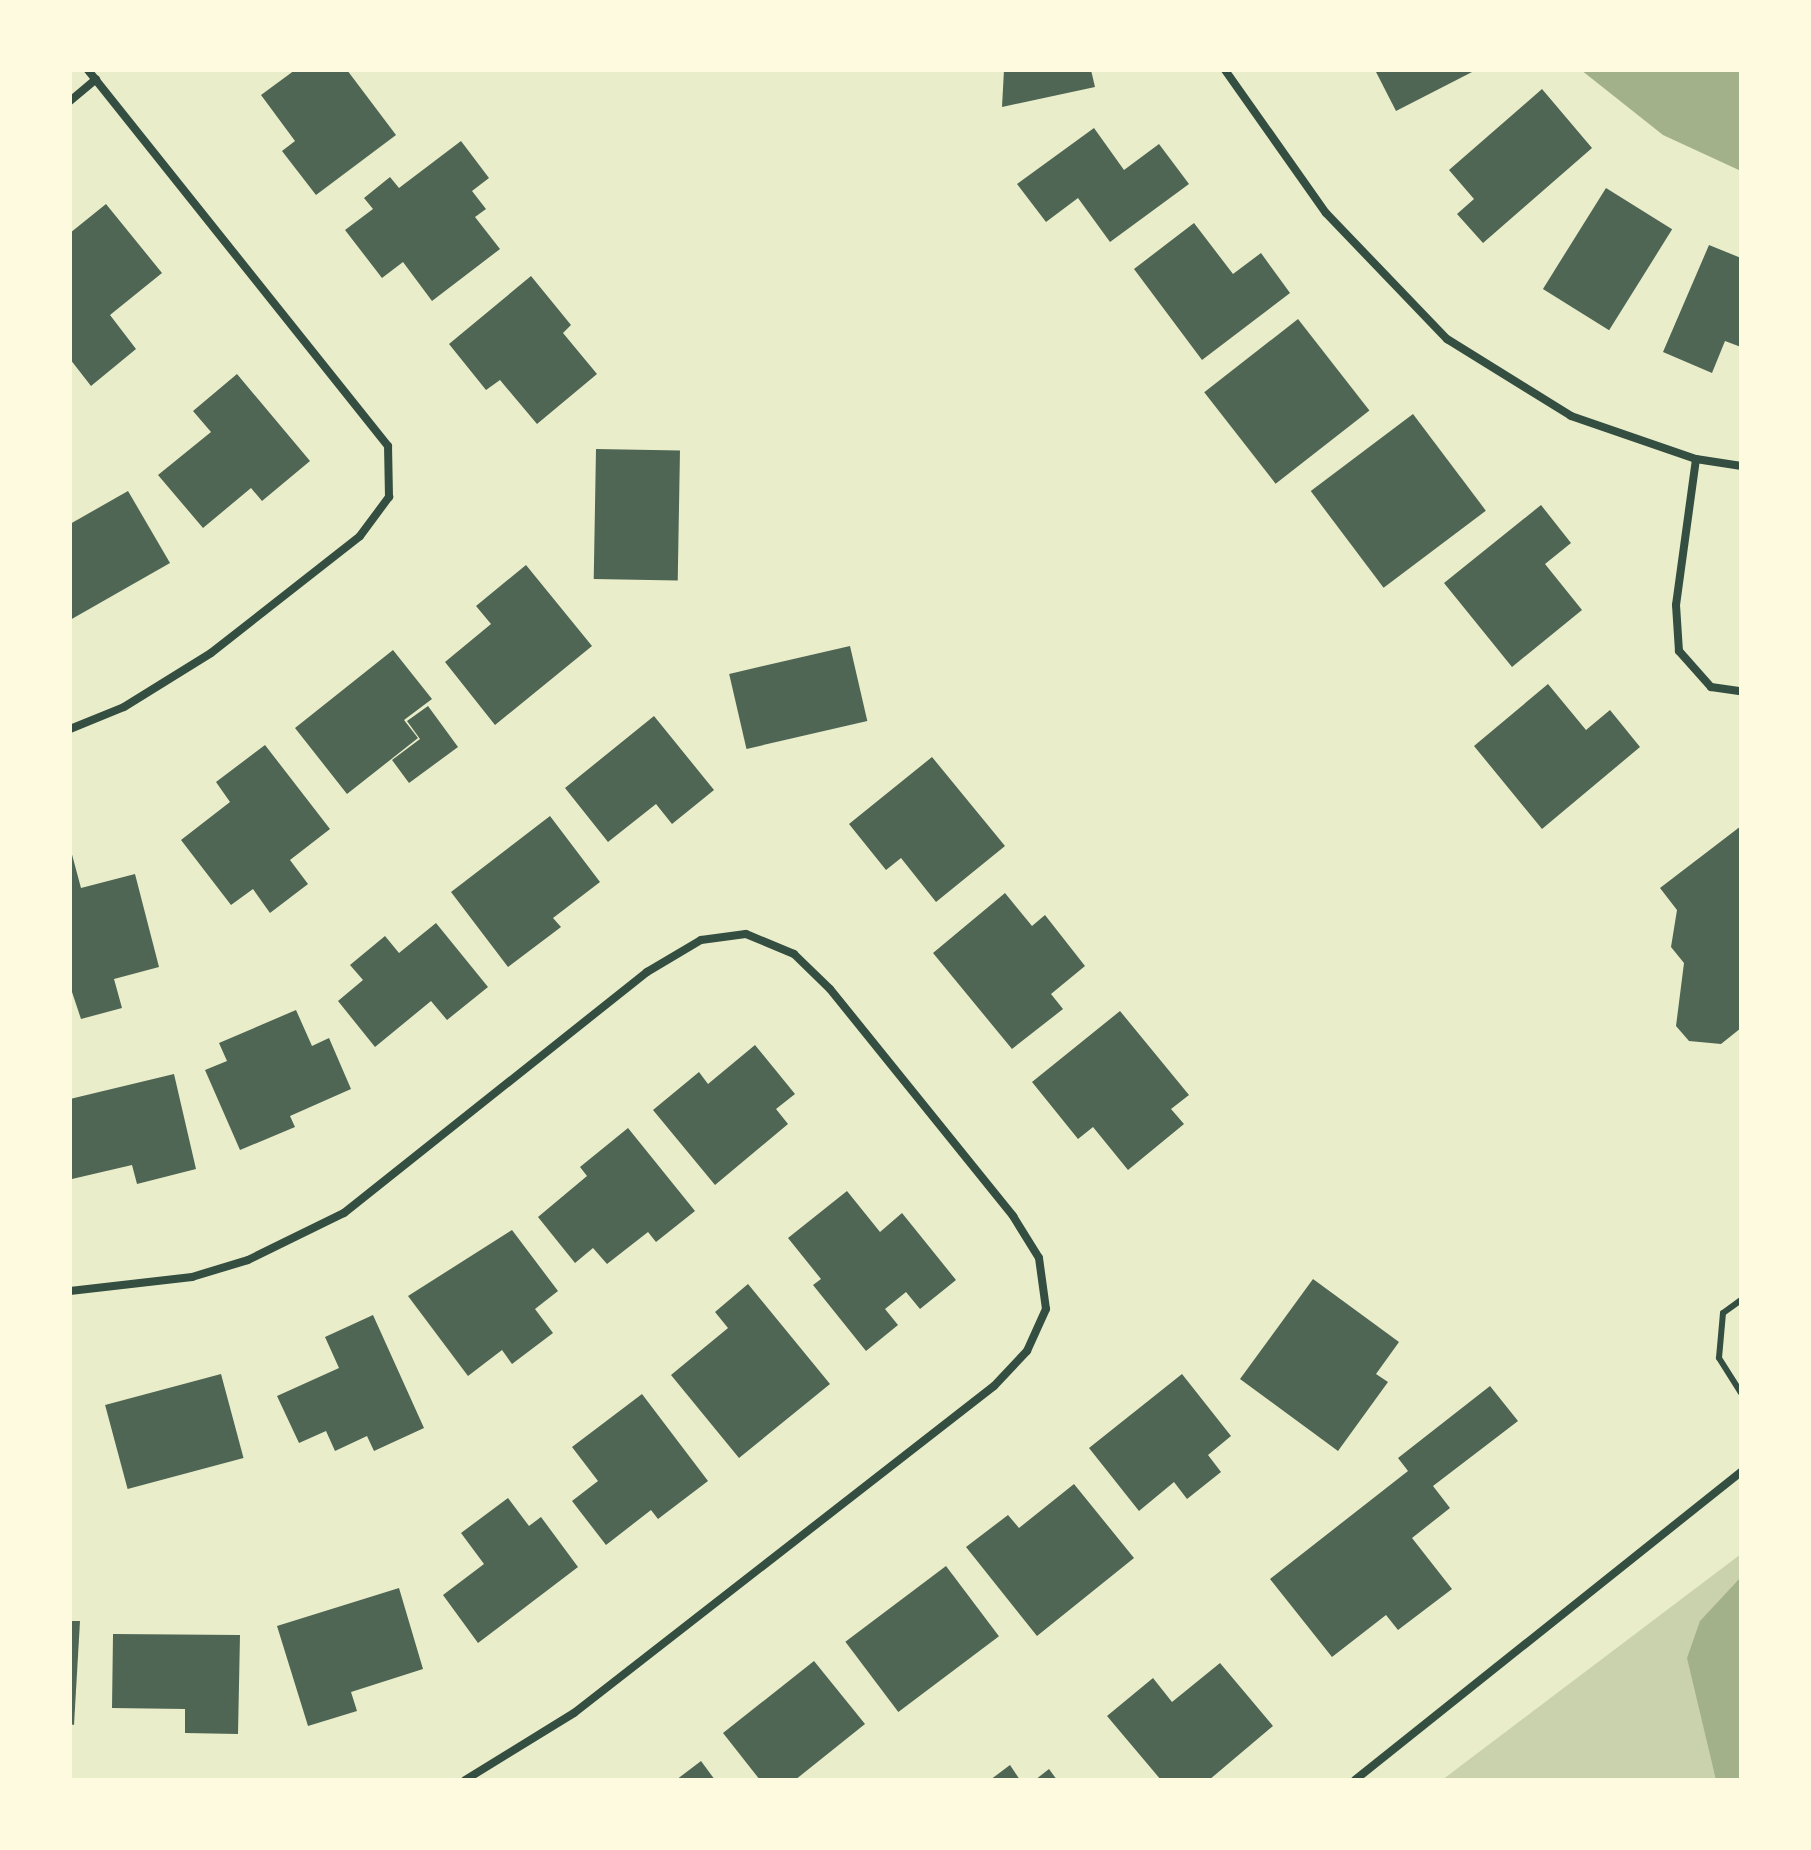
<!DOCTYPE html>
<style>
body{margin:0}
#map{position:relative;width:1811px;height:1850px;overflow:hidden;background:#e9edc9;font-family:Karla,sans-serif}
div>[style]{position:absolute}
.green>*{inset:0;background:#cad2ad}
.water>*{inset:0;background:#a3b18a}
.building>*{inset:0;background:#4f6655;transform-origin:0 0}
.service>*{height:6px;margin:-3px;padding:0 3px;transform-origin:3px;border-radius:3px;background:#344e41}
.minor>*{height:8px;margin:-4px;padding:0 4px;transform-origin:4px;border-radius:4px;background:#344e41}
span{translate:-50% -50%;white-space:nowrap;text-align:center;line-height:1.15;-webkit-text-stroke:7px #fefae0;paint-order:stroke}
.frame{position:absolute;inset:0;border:72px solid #fefae0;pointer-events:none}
</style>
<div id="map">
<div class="green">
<div style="clip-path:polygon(1741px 1554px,1741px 1780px,1442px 1780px)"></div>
</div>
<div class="water">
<div style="clip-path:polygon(1581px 70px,1741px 70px,1741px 171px,1663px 135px)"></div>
<div style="clip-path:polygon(1741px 1577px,1741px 1780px,1716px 1780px,1687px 1658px,1700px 1621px)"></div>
</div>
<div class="building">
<div style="clip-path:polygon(295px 70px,347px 70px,396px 135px,316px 195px,282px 151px,295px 141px,261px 95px)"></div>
<div style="clip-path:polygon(1004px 70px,1091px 70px,1095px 87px,1002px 107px)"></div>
<div style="clip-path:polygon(1375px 70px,1476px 70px,1396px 111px)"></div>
<div style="clip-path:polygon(1542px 89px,1592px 148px,1483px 243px,1457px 214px,1474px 199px,1449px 170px)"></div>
<div style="clip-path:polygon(1094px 128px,1124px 170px,1159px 144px,1189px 184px,1110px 242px,1078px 198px,1046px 222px,1017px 184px)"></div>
<div style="clip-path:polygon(461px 141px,489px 178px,472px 191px,486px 209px,475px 217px,500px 249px,432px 301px,403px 262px,382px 278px,345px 230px,373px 209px,364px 198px,390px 177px,399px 188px)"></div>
<div style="left:1606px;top:188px;width:78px;height:119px;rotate:32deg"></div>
<div style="clip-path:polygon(106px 204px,162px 273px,110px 315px,136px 349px,91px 386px,70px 359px,70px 233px)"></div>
<div style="clip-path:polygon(1194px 223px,1233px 274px,1261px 253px,1290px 293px,1202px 360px,1134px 269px)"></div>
<div style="clip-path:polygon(1709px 245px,1741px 258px,1741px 347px,1725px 341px,1712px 373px,1663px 352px)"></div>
<div style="clip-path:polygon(531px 276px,571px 325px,563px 333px,597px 374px,537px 424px,500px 380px,486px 390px,449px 344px)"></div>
<div style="left:1298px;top:319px;width:116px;height:119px;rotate:52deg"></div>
<div style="clip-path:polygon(237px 374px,310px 461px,262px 501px,251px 488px,203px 528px,158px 475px,211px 432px,193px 411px)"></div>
<div style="left:1413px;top:414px;width:121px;height:128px;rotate:53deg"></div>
<div style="left:596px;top:449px;width:84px;height:130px;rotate:1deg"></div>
<div style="clip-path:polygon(128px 491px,170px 563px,70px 620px,70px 524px)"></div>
<div style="clip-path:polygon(1541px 505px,1571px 543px,1545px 564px,1582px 610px,1512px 667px,1444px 583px)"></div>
<div style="clip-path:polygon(526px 565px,592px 646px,495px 725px,445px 662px,491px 624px,476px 606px)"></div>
<div style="left:850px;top:646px;width:77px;height:124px;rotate:77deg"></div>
<div style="clip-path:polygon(393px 650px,432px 699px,404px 720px,418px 738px,347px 794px,295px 728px)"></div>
<div style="clip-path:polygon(1548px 684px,1586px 730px,1610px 710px,1640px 747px,1542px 829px,1474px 746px)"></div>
<div style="clip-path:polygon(428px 706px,458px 747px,409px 783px,392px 760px,420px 739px,407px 721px)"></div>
<div style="clip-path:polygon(654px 716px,714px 790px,672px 824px,656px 804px,608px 842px,565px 788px)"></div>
<div style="clip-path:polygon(265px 745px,330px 829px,290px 860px,308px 884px,270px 913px,253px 889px,231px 905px,181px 840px,230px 802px,216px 782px)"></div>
<div style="clip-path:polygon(932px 757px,1005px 846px,936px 902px,901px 858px,886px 870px,849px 824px)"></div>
<div style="clip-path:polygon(550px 816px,600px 882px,553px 918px,561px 927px,508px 967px,451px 892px)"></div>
<div style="clip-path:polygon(1741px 826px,1741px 1028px,1721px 1044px,1689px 1041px,1676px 1026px,1684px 963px,1671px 947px,1677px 910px,1660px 888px)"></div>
<div style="clip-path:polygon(70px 847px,81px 888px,135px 874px,159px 967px,114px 979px,122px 1008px,81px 1019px,70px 986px)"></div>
<div style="clip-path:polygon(1005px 893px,1032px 926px,1045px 915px,1085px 966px,1051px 994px,1063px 1009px,1012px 1049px,933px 953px)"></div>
<div style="clip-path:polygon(436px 923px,488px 987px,447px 1020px,431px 1001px,375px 1047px,338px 1001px,363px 980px,350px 965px,385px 936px,399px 953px)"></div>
<div style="clip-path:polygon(296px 1010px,312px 1046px,329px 1038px,351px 1089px,290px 1116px,295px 1127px,240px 1150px,205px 1070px,227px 1061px,219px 1043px)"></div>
<div style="clip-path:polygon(1120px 1011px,1189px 1095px,1171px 1109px,1184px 1124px,1128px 1170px,1093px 1127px,1078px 1139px,1032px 1082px)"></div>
<div style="clip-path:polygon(755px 1045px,795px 1094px,776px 1109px,788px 1124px,715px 1185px,653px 1110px,699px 1072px,708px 1084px)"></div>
<div style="clip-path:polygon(174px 1074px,196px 1169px,137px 1184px,132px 1165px,72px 1179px,70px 1099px)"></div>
<div style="clip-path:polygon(628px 1128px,695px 1211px,656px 1242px,648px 1232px,607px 1264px,593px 1248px,575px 1263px,538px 1217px,587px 1176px,580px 1167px)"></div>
<div style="clip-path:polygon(847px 1191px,880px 1232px,902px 1213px,956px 1280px,920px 1309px,906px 1292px,885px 1309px,898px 1325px,866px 1351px,813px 1285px,821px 1279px,788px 1238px)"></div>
<div style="clip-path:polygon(512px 1230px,558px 1291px,535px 1309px,553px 1333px,512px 1364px,502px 1350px,468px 1376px,408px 1296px)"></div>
<div style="clip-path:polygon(1313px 1279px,1399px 1342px,1376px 1374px,1388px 1382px,1338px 1451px,1240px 1379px)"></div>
<div style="clip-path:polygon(748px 1284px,830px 1384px,739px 1458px,671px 1375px,728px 1328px,715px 1312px)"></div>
<div style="clip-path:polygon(373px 1315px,424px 1428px,374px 1451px,367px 1436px,335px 1451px,326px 1431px,299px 1443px,277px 1396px,339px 1368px,325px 1337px)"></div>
<div style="left:221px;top:1374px;width:87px;height:120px;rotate:75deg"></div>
<div style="clip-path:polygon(1182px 1374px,1231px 1436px,1208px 1455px,1221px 1472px,1187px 1499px,1174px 1482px,1139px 1511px,1089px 1448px)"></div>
<div style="clip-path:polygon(1490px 1386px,1518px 1421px,1433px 1486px,1450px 1508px,1412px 1538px,1452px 1589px,1398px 1630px,1386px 1615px,1332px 1657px,1270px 1579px,1408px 1471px,1398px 1458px)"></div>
<div style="clip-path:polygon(642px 1394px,708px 1481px,658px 1519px,651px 1510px,606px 1545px,572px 1501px,598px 1481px,572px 1447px)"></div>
<div style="clip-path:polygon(1074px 1484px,1134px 1558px,1037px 1636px,966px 1547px,1008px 1515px,1019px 1528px)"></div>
<div style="clip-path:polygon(508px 1498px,529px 1526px,541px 1517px,578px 1567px,478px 1643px,443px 1595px,484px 1564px,461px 1533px)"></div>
<div style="left:946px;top:1566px;width:88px;height:126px;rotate:53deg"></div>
<div style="clip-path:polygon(399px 1588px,423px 1669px,351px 1692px,357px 1711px,308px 1726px,277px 1626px)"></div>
<div style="clip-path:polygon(70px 1621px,80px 1621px,74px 1725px,70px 1724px)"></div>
<div style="clip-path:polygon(113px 1634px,240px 1635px,238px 1734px,185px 1733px,185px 1709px,112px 1708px)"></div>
<div style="clip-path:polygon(814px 1661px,865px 1724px,795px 1780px,760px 1780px,723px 1733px)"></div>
<div style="clip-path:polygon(1220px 1663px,1273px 1726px,1209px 1780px,1161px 1780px,1107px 1716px,1153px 1678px,1172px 1702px)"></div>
<div style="clip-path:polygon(701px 1761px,715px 1780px,676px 1780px)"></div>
<div style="clip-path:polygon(1010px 1765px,1020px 1780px,990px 1780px)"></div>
<div style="clip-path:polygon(1049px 1769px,1057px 1780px,1035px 1780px)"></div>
</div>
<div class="service">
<div style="left:1741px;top:1300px;width:22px;rotate:144deg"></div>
<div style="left:1723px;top:1313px;width:45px;rotate:95.1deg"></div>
<div style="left:1719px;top:1358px;width:41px;rotate:57.8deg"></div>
</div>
<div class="minor">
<div style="left:1225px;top:70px;width:175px;rotate:54.8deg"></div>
<div style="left:1326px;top:213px;width:175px;rotate:46.2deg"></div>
<div style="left:1447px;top:339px;width:146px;rotate:31.8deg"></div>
<div style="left:1571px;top:416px;width:132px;rotate:19deg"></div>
<div style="left:1696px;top:459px;width:46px;rotate:8.8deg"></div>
<div style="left:70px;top:101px;width:34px;rotate:-40deg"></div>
<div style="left:1696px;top:459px;width:147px;rotate:97.8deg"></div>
<div style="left:1676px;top:605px;width:46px;rotate:86.3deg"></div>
<div style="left:1679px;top:651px;width:48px;rotate:48.4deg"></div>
<div style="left:1711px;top:687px;width:30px;rotate:8deg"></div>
<div style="left:70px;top:729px;width:58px;rotate:-22.2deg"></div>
<div style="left:124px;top:707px;width:102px;rotate:-31.8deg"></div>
<div style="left:211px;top:653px;width:189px;rotate:-38.1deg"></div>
<div style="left:360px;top:536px;width:49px;rotate:-53.4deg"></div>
<div style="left:389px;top:497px;width:51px;rotate:-91.1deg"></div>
<div style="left:388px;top:446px;width:481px;rotate:-128.6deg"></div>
<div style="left:70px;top:1291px;width:123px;rotate:-6.5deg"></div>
<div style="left:192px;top:1277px;width:59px;rotate:-16.9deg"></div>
<div style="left:248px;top:1260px;width:107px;rotate:-26.1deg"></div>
<div style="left:344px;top:1213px;width:387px;rotate:-38.5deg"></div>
<div style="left:647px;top:972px;width:63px;rotate:-30.7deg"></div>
<div style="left:701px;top:940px;width:45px;rotate:-7.6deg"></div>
<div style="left:746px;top:934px;width:52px;rotate:22.6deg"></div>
<div style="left:794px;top:954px;width:50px;rotate:44.2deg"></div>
<div style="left:830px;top:989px;width:292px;rotate:51.1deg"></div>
<div style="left:1013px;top:1216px;width:49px;rotate:58.2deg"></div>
<div style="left:1039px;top:1258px;width:51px;rotate:82.2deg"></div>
<div style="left:1046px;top:1309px;width:46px;rotate:114.3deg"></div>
<div style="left:1027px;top:1351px;width:48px;rotate:133.3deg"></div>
<div style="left:994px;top:1386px;width:532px;rotate:142.1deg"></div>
<div style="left:574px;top:1713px;width:128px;rotate:148.4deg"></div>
<div style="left:1355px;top:1780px;width:494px;rotate:-38.6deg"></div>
</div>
<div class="frame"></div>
</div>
